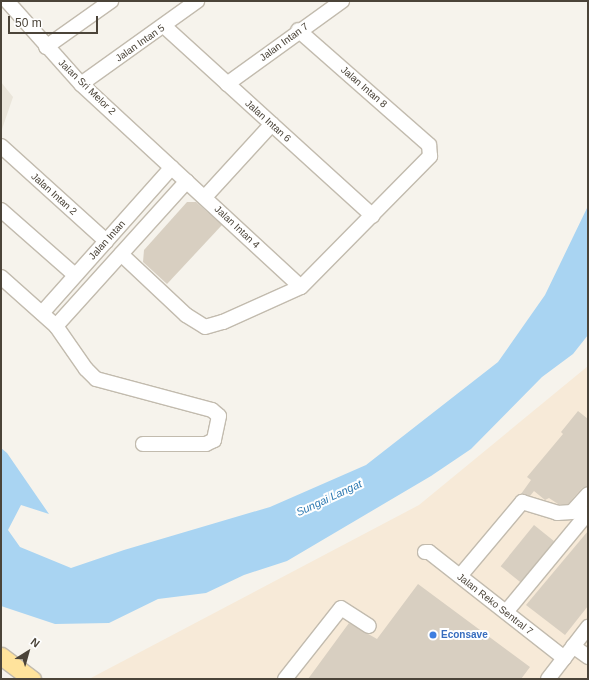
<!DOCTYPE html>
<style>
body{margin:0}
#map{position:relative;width:589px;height:680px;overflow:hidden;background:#f6f3ec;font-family:Arial,sans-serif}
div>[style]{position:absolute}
.residential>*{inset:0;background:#eae5da}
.commercial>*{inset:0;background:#f7ead8}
.water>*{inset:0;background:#a9d4f2}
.building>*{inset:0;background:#d8cfc1;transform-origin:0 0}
.roads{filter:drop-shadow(1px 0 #c2bbae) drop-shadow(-1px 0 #c2bbae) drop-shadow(0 1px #c2bbae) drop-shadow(0 -1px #c2bbae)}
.minor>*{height:14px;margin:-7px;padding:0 7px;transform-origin:7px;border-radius:7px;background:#fff}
.major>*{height:17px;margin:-8.5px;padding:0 8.5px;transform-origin:8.5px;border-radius:8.5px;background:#ffe39c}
.dots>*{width:11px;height:11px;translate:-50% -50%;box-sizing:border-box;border:2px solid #fff;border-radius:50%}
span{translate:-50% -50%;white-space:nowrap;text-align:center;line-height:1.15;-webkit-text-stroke:4px #fff;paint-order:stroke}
.street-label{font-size:10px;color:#4b4439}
.shop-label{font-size:10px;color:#366cbe;font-weight:700}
.left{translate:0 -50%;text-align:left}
.water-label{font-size:11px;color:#2e7ab2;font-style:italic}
.frame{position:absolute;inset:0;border:2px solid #4b4439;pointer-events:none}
.north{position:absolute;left:8px;top:632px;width:40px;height:40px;-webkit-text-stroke:3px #fff;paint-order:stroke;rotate:37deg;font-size:11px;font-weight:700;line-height:16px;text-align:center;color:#4b4439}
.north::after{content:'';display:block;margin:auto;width:14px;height:18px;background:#4b4439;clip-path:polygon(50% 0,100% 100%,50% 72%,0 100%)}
.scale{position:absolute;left:8px;top:16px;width:90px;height:18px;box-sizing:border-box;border:2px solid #4b4439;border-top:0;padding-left:5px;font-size:12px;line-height:14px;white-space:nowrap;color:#4b4439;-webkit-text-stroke:3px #fff;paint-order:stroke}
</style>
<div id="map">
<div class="residential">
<div style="clip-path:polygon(1px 82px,13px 97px,1px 132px)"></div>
</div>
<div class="commercial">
<div style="clip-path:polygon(588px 366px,588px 679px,89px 679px,419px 505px)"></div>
</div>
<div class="water">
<div style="clip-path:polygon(588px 206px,588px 335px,573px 354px,542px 377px,471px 449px,431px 476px,287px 561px,244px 575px,206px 593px,158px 599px,109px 623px,55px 624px,1px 606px,1px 448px,7px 453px,49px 514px,21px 505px,8px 530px,20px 547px,71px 568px,124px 550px,270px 507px,366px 465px,498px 362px,545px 295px)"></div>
</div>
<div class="building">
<div style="clip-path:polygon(187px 202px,196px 202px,222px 225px,167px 284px,143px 262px,144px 250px)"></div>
<div style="clip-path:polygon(578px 411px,588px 419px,588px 486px,582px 488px,568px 504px,558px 504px,549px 498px,545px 500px,534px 491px,530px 496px,521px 494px,531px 480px,527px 477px,563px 434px,561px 432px)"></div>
<div style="left:534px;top:525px;width:26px;height:53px;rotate:39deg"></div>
<div style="clip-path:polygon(588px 531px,588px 606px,565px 635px,526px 605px)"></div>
<div style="clip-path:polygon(418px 584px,530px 667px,521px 679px,308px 679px,349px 623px,377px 639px)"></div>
</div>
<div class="roads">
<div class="minor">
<div style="left:7px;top:1px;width:111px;rotate:48.3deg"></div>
<div style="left:81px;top:84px;width:299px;rotate:42.7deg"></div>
<div style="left:164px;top:26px;width:282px;rotate:42.3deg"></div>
<div style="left:46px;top:47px;width:80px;rotate:-35.3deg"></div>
<div style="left:81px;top:84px;width:143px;rotate:-35.6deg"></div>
<div style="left:227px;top:84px;width:142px;rotate:-35.8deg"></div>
<div style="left:1px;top:146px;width:142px;rotate:42.1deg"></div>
<div style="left:205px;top:197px;width:99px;rotate:-47.5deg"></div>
<div style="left:1px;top:210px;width:98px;rotate:41.3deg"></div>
<div style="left:121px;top:254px;width:89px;rotate:43.2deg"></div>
<div style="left:186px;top:315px;width:22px;rotate:32deg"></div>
<div style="left:205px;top:327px;width:19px;rotate:-16deg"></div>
<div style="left:223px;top:322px;width:85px;rotate:-24.2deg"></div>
<div style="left:301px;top:287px;width:184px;rotate:-45.4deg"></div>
<div style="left:430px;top:156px;width:11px;rotate:-95deg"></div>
<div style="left:429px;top:145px;width:174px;rotate:-138.7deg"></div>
<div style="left:1px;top:277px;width:74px;rotate:41.7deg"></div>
<div style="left:56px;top:326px;width:52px;rotate:55.1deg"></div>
<div style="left:86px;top:369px;width:14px;rotate:45deg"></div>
<div style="left:96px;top:379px;width:120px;rotate:15deg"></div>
<div style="left:212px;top:410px;width:9px;rotate:41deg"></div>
<div style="left:219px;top:416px;width:25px;rotate:102deg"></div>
<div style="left:214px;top:440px;width:9px;rotate:153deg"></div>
<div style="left:206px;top:444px;width:63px;rotate:180deg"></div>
<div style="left:42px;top:313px;width:195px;rotate:-48.3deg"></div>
<div style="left:56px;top:326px;width:195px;rotate:-47.9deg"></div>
<div style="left:425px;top:552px;width:4px"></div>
<div style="left:429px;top:552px;width:172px;rotate:38.1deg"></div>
<div style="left:460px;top:576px;width:97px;rotate:-50deg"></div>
<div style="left:522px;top:502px;width:37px;rotate:17deg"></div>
<div style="left:557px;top:513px;width:15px;rotate:-4deg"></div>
<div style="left:572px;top:512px;width:24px;rotate:-48deg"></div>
<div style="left:506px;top:612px;width:129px;rotate:-50.4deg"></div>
<div style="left:573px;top:646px;width:19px;rotate:36deg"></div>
<div style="left:285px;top:679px;width:90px;rotate:-51.7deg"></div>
<div style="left:341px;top:608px;width:33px;rotate:33deg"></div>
<div style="left:548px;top:679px;width:66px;rotate:-52.4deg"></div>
</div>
<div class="major">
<div style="left:1px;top:656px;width:39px;rotate:37deg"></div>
</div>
</div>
<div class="dots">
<div style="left:433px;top:635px;background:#3f7fe0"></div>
</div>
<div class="street-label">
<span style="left:284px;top:42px;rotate:-36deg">Jalan Intan 7</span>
<span style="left:140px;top:43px;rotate:-35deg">Jalan Intan 5</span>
<span style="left:87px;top:87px;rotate:44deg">Jalan Sri Melor 2</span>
<span style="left:364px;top:87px;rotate:41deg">Jalan Intan 8</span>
<span style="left:268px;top:121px;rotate:42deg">Jalan Intan 6</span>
<span style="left:54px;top:194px;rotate:42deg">Jalan Intan 2</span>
<span style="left:237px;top:227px;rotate:43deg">Jalan Intan 4</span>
<span style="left:107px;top:240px;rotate:-48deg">Jalan Intan</span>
<span style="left:495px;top:604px;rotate:38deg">Jalan Reko Sentral 7</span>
</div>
<div class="shop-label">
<span class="left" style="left:441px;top:635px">Econsave</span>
</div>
<div class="water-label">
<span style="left:329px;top:498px;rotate:-25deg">Sungai Langat</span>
</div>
<div class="frame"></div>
<div class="north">N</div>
<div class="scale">50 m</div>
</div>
